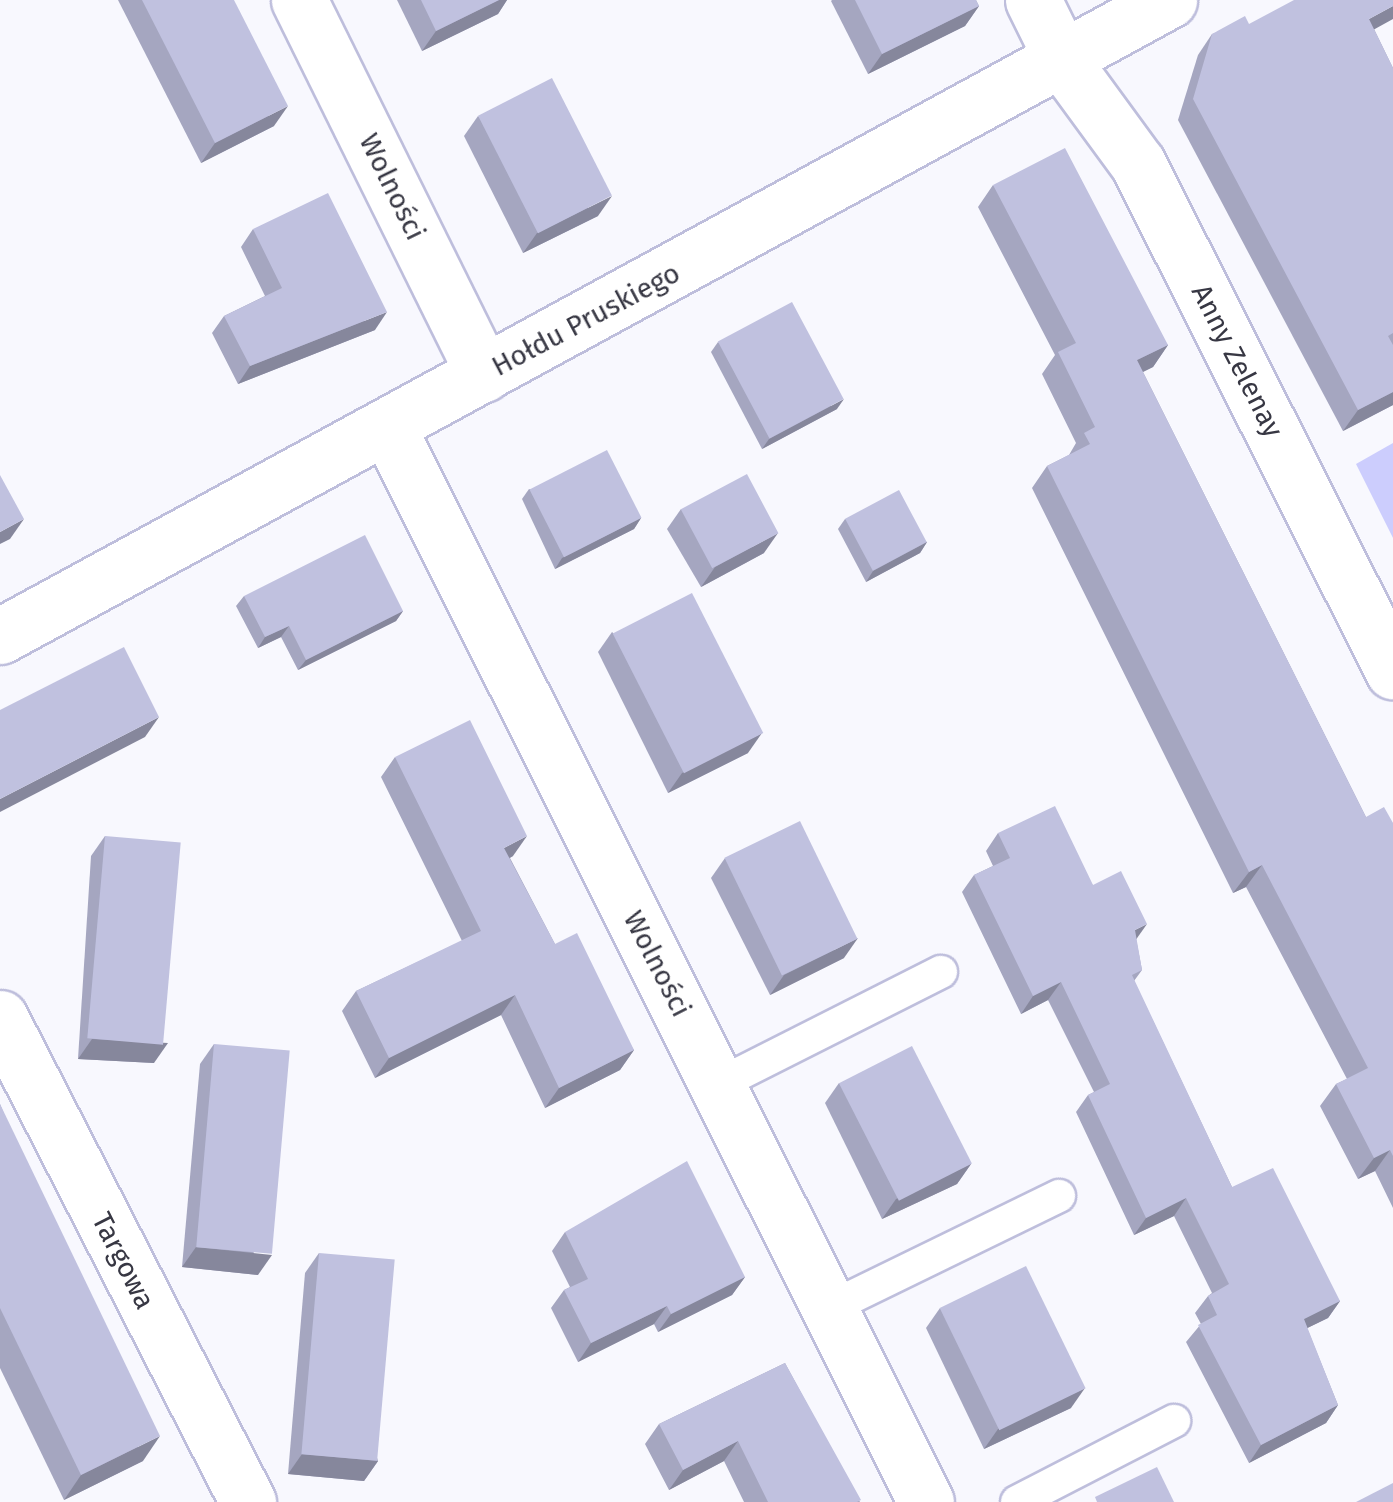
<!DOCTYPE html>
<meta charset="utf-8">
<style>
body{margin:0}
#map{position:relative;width:1393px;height:1502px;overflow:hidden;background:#f8f8fe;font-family:"Fira Sans",sans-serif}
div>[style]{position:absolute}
.green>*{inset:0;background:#cccdfd}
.roads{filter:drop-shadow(2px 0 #bebedc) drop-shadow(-2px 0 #bebedc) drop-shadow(0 2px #bebedc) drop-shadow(0 -2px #bebedc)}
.service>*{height:32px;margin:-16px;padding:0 16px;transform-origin:16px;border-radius:16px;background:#fff}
.minor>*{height:55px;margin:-27.5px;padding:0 27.5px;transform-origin:27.5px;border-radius:27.5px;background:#fff}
.wall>*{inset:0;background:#a5a6c0}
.shaded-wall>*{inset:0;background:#86879c}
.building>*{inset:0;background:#c0c1df;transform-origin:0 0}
span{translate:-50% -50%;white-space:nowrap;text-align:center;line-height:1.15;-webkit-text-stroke:8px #fff;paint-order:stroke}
.street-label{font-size:28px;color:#373743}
</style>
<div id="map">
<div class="green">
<div style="clip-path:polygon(1393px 443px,1393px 538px,1356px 464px)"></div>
</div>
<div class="roads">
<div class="service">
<div style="left:717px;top:1085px;width:251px;rotate:-26.8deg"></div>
<div style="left:829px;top:1308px;width:256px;rotate:-26deg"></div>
<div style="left:1017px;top:1502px;width:177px;rotate:-27.3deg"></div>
</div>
<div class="minor">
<div style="left:299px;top:0;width:417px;rotate:63.7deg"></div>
<div style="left:1033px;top:0;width:70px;rotate:63.8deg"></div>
<div style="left:1064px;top:63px;width:125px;rotate:53.8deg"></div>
<div style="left:1138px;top:164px;width:568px;rotate:63.3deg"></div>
<div style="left:387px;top:426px;width:1203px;rotate:63.39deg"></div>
<div style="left:0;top:636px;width:1331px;rotate:-28.55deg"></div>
<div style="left:0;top:1018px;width:544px;rotate:62.87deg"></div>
</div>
</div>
<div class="wall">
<div style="clip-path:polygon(118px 0,208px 0,274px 126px,201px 163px)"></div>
<div style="clip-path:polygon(397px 0,507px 0,498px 14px,422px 51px)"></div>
<div style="clip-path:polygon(832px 0,976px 0,979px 6px,965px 26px,868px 74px,831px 1px)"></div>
<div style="clip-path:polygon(1249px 24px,1374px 29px,1393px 68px,1393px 405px,1343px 431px,1178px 120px,1198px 55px,1212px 34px)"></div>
<div style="clip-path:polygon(478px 116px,598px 216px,523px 253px,464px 136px)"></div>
<div style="clip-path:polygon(993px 185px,1168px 345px,1153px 367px,1143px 372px,1366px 817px,1393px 823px,1393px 1208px,1375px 1171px,1358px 1179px,1320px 1106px,1336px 1084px,1347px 1079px,1246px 887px,1233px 893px,1032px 488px,1047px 466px,1069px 455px,1076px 443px,1042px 374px,1055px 355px,978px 207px)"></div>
<div style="clip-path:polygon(253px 229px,375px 330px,238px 384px,212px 333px,224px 316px,265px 296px,241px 247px)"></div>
<div style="clip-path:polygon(718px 342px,837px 409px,762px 449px,711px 352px)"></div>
<div style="clip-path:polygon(529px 489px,641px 518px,634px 529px,555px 569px,522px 499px)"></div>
<div style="clip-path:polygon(681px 509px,764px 553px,701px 587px,667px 529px)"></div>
<div style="clip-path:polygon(845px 519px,927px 542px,920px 553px,866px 582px,838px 529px)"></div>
<div style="clip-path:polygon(244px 596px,403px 611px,396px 621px,298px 670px,281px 637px,258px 648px,236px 606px)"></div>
<div style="clip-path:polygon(612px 632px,748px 753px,668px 793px,598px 652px)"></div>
<div style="clip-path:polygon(395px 757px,513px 856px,510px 858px,555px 944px,634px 1050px,620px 1070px,545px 1108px,501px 1015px,375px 1078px,342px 1011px,356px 991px,462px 941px,381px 777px)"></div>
<div style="clip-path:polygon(998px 833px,1093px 885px,1136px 939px,1142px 970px,1134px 981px,1232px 1187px,1340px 1301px,1328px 1318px,1307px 1328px,1338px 1405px,1326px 1423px,1249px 1463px,1186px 1342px,1201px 1324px,1195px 1313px,1208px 1296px,1212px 1293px,1174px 1216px,1134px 1235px,1076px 1112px,1088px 1095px,1094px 1092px,1048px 1000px,1021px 1014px,962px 892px,974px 875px,993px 866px,986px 851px)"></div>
<div style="clip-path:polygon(105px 836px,154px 1063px,78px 1059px,91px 856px)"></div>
<div style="clip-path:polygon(725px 858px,844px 958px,770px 995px,711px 878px)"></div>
<div style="clip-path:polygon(214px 1044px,258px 1275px,182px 1267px,200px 1064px)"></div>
<div style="clip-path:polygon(839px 1083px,971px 1164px,957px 1184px,882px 1219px,825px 1103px)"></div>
<div style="clip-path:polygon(0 1104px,143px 1461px,64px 1500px,0 1368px)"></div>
<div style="clip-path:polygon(565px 1232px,745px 1277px,732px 1295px,658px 1332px,654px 1324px,578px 1362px,551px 1308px,564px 1290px,570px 1287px,552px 1251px)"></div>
<div style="clip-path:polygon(319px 1253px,378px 1461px,364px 1481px,288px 1474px,305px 1273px)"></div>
<div style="clip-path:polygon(940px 1308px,1071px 1408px,984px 1449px,926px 1328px)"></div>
<div style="clip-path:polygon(785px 1363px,860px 1502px,744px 1502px,724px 1461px,669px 1490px,645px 1444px,659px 1424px)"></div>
</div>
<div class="shaded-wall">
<div style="clip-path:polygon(499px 0,507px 0,498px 14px,422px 51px,436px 31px)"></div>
<div style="clip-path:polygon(979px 6px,965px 26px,868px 74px,882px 54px)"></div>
<div style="clip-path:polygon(1393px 6px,1393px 19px,1355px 40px,1369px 19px)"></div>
<div style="clip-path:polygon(288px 106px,274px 126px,201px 163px,215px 143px)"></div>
<div style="clip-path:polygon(612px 196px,598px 216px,523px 253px,537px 233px)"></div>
<div style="clip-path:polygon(387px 312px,375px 330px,238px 384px,250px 366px)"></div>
<div style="clip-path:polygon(1168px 345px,1153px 367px,1122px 382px,1137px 360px)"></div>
<div style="clip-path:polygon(1393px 392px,1393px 405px,1343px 431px,1358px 410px)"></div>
<div style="clip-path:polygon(844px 399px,837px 409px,762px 449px,769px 439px)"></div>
<div style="clip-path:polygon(641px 518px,634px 529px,555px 569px,562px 558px)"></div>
<div style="clip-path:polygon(24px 519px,10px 539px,0 544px,0 532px)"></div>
<div style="clip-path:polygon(778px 533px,764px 553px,701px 587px,715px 567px)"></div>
<div style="clip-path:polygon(927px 542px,920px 553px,866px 582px,873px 571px)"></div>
<div style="clip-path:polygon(403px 611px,396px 621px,298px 670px,306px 660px)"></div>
<div style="clip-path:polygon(289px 626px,281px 637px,258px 648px,265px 637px)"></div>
<div style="clip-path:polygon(159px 717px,145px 737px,0 812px,0 799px)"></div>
<div style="clip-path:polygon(762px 733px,748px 753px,668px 793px,682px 773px)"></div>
<div style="clip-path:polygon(527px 836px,513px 856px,490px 868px,504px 848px)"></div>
<div style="clip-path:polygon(1262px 865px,1246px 887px,1233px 893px,1249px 872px)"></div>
<div style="clip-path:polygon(1147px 924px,1135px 941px,1135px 930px)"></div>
<div style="clip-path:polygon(858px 938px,844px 958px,770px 995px,784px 975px)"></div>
<div style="clip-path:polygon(1061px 982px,1048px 1000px,1021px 1014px,1033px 996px)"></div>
<div style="clip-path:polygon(515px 995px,501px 1015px,375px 1078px,389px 1058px)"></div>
<div style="clip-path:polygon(92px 1039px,168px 1043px,154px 1063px,78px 1059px)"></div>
<div style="clip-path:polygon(634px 1050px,620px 1070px,545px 1108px,559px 1088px)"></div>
<div style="clip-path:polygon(1390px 1150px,1375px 1171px,1358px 1179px,1374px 1158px)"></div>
<div style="clip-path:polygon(971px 1164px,957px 1184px,882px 1219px,896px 1199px)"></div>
<div style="clip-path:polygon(1186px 1198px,1174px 1216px,1134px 1235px,1146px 1218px)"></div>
<div style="clip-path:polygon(196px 1247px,272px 1255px,258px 1275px,182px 1267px)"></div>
<div style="clip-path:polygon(745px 1277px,732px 1295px,658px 1332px,671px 1314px)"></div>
<div style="clip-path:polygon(1340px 1301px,1328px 1318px,1291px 1336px,1304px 1319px)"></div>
<div style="clip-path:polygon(667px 1306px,654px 1324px,578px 1362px,591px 1343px)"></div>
<div style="clip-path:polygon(1085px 1388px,1071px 1408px,984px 1449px,998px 1429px)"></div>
<div style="clip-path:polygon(1338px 1405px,1326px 1423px,1249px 1463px,1261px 1445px)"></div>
<div style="clip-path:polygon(160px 1436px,143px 1461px,64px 1500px,81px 1475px)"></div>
<div style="clip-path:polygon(738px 1441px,724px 1461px,669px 1490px,683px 1470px)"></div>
<div style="clip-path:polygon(302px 1454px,378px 1461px,364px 1481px,288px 1474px)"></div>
</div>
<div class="building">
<div style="clip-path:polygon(142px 0,234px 0,288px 106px,215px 143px)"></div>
<div style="clip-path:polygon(421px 0,499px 0,436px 31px)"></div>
<div style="clip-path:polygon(855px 0,976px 0,979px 6px,882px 54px)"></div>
<div style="clip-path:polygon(1294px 0,1393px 0,1393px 6px,1369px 19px,1393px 68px,1393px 333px,1388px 336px,1393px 345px,1393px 392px,1358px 410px,1193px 99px,1212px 34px,1245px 16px,1249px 24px)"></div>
<div style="left:552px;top:78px;width:132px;height:83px;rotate:63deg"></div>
<div style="clip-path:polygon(1065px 148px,1168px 345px,1137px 360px,1366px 817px,1384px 807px,1393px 823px,1393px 1156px,1390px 1150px,1374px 1158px,1336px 1084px,1368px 1068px,1262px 865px,1249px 872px,1047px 466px,1090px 444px,1084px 433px,1095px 427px,1058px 352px,1076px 343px,993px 185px)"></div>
<div style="clip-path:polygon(328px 193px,387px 312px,250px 366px,224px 316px,282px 288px,253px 229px)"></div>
<div style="left:792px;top:302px;width:110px;height:84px;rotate:62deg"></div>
<div style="left:607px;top:450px;width:76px;height:87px;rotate:63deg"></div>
<div style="left:747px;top:474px;width:67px;height:75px;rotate:62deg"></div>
<div style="clip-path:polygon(0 475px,24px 519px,0 532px)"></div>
<div style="left:899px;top:490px;width:59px;height:61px;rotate:62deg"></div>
<div style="clip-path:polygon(365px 535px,403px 611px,306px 660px,289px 626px,265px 637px,244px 596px)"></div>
<div style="left:692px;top:593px;width:157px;height:89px;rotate:63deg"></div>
<div style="clip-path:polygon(124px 647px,159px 717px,0 799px,0 710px)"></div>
<div style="clip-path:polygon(470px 720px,527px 836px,504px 848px,555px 944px,577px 933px,634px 1050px,559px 1088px,515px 995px,389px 1058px,356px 991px,481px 931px,395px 757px)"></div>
<div style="clip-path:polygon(1055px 806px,1093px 885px,1121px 871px,1147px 924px,1135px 930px,1142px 970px,1132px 975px,1232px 1187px,1273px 1168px,1340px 1301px,1304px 1319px,1338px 1405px,1261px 1445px,1198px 1325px,1217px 1315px,1208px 1296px,1229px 1284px,1186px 1198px,1146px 1218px,1088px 1095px,1110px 1084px,1061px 982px,1033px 996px,974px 875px,1010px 858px,998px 833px)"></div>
<div style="left:800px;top:821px;width:131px;height:84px;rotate:64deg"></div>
<div style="left:105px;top:836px;width:76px;height:203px;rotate:5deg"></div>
<div style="left:214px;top:1044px;width:76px;height:204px;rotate:5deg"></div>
<div style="left:912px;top:1046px;width:132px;height:82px;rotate:63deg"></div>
<div style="clip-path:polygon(0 1104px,160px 1436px,81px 1475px,0 1308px)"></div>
<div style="clip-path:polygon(687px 1161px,745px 1277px,671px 1314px,667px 1306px,591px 1343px,564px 1290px,588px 1279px,565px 1232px)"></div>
<div style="left:319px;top:1253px;width:76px;height:202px;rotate:5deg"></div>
<div style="left:1026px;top:1266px;width:136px;height:96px;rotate:64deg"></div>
<div style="clip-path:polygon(785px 1363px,861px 1500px,857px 1502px,768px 1502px,738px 1441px,683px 1470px,659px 1424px)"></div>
<div style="clip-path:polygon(1157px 1467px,1174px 1502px,1097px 1502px,1095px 1497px)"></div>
<div style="clip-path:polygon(1393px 1483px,1393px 1502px,1356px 1502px)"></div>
</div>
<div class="street-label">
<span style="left:392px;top:187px;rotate:64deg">Wolności</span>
<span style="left:586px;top:320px;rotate:-28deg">Hołdu Pruskiego</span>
<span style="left:1237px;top:361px;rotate:63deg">Anny Zelenay</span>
<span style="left:657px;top:964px;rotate:63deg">Wolności</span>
<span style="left:123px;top:1261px;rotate:63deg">Targowa</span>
</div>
</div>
